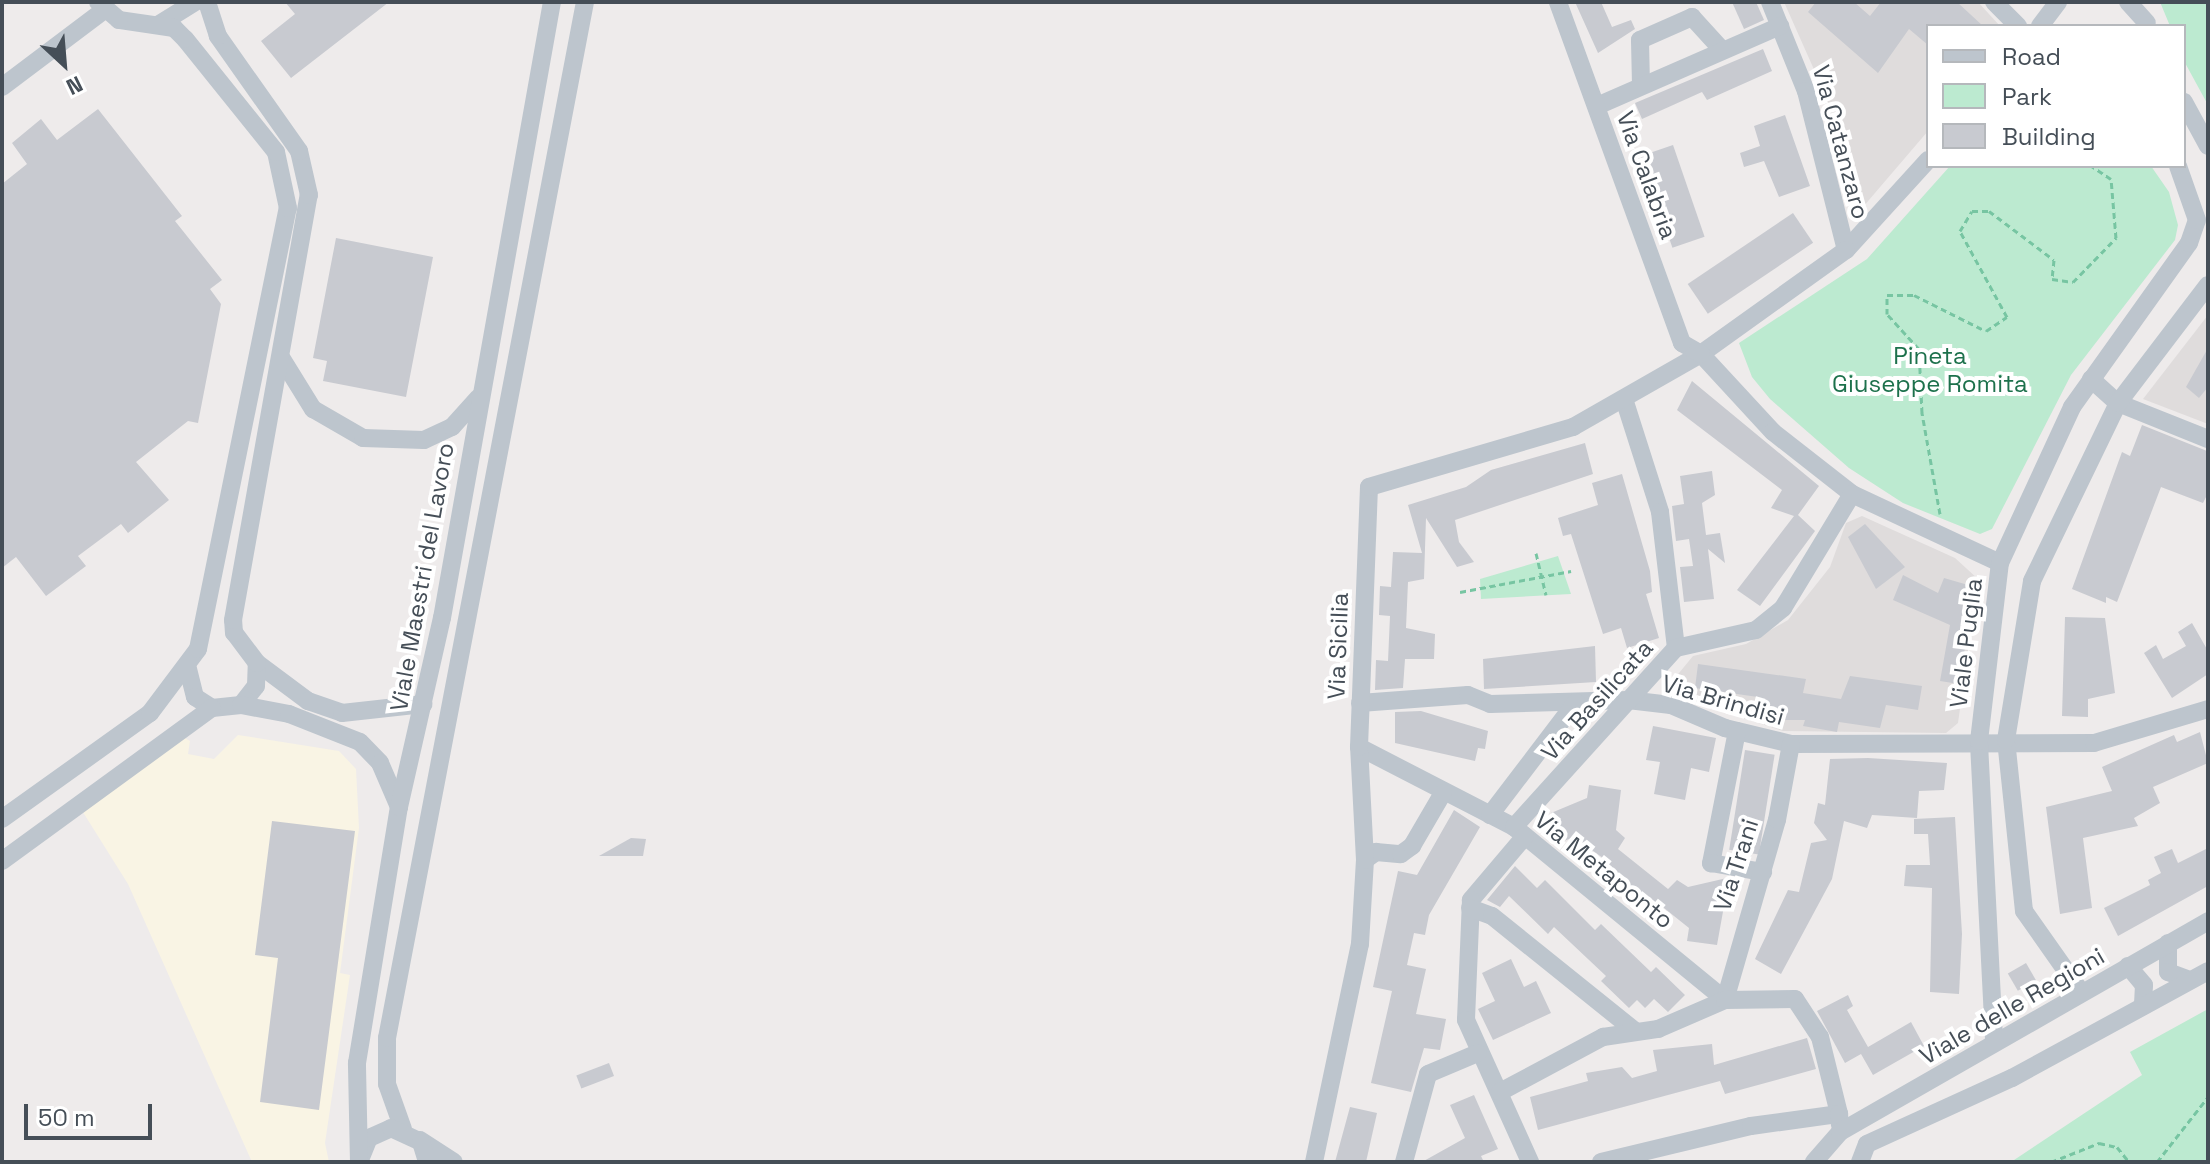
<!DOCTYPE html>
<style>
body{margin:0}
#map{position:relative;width:2210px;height:1164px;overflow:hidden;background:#eeebeb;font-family:"Space Grotesk",sans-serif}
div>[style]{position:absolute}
.commercial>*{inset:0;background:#f9f4e4}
.education>*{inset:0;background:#dfdcdc}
.green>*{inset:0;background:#bcead0}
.building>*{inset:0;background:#c8cad0;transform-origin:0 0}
.path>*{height:3px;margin-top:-1.5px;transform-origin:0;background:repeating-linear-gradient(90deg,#77c5a2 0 6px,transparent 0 10px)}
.minor>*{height:18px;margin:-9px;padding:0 9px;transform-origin:9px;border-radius:9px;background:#bdc5cd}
span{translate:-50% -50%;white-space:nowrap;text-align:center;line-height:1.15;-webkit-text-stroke:8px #fff;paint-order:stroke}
.street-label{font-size:24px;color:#454e57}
.park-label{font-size:24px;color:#1d714c}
.frame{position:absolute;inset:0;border:4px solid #454e57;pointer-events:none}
.legend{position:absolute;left:1926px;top:24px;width:260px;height:144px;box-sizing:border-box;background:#fff;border:2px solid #b5b8bc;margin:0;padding:10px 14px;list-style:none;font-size:24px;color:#454e57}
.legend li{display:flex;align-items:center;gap:16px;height:40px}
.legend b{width:40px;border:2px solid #b5b8bc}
.north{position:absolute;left:24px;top:24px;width:80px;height:80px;-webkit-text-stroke:6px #fff;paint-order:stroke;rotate:154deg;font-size:22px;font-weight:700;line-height:32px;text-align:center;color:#454e57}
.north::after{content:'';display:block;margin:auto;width:28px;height:36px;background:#454e57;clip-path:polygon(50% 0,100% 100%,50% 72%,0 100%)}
.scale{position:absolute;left:24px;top:1104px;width:128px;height:36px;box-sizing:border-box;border:4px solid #454e57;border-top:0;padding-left:10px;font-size:24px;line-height:28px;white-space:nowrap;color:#454e57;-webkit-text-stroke:6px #fff;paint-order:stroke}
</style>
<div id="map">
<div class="commercial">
<div style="clip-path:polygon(238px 735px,339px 751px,356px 769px,359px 828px,340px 973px,350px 975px,325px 1143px,329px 1162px,252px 1162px,128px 884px,81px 809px,183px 737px,190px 741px,188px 754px,214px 759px)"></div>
</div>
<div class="education">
<div style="clip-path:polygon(1784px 2px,1978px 2px,2000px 26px,1928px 26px,1928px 131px,1857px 214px,1850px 210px,1820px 83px)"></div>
<div style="clip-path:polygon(2208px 315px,2208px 424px,2143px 399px)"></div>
<div style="clip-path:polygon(1862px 516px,1955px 558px,1978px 579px,1958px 723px,1946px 733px,1783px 731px,1672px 695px,1670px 684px,1693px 656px,1746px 644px,1788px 620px,1830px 567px,1846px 523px)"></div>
</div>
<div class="green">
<div style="clip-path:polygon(2160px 2px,2208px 2px,2208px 105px,2184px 61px,2184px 26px,2170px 26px)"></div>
<div style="clip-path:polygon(1950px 166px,2151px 166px,2169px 192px,2178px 225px,2175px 240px,2071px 375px,1992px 529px,1980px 534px,1903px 503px,1849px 468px,1770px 399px,1752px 377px,1739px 343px,1867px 259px)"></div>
<div style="clip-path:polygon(1558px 556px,1571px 594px,1481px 599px,1480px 579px)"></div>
<div style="clip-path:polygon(2208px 1009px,2208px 1162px,2011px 1162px,2142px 1075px,2130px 1052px)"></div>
</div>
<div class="building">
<div style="clip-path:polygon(285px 2px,389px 2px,291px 78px,261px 41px,295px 14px)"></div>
<div style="clip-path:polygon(1575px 2px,1601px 2px,1612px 27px,1631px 20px,1635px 29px,1598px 53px)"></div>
<div style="clip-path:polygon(1732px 2px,1756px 2px,1764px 20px,1744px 29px)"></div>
<div style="clip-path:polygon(1816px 2px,1854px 2px,1870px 16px,1881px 2px,1957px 2px,1983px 26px,1928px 26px,1928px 45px,1909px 29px,1878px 73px,1808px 12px)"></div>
<div style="clip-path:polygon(1763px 49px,1772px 71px,1707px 100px,1702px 92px,1642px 119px,1635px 103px)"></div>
<div style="clip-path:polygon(98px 109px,182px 216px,175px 221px,222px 280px,210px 289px,221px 304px,198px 423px,188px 421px,136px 462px,169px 500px,128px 533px,121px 524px,78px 556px,86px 566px,46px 596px,16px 557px,2px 568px,2px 184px,27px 164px,12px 143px,41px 119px,57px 140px)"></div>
<div style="clip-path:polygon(1785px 115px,1810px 186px,1779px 197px,1764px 161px,1744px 167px,1740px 153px,1760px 146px,1754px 126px)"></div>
<div style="left:1673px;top:145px;width:97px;height:34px;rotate:71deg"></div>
<div style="left:1793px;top:213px;width:36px;height:127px;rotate:56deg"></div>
<div style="clip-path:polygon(336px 238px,433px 257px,406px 397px,323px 381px,327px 361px,313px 358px)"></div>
<div style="clip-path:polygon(2208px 348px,2208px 387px,2199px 398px,2186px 387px)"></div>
<div style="clip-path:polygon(1692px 381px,1819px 486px,1798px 515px,1815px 531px,1760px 606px,1737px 590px,1794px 516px,1771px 508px,1782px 490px,1677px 410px)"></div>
<div style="clip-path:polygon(2142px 425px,2207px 451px,2208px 493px,2203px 503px,2161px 487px,2117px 602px,2106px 597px,2106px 603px,2072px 589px,2122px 452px,2130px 456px)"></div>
<div style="clip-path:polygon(1585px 443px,1593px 474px,1455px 520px,1459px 542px,1474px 562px,1457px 567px,1426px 518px,1424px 579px,1408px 582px,1406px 628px,1435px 634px,1434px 659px,1405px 659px,1403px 688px,1375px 690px,1376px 660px,1388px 661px,1390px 616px,1379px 615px,1380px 586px,1391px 587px,1393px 552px,1422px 553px,1408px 505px,1466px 487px,1491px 470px)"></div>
<div style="clip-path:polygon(1712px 471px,1715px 495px,1702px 503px,1706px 535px,1720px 533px,1725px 563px,1708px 549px,1714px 599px,1684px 602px,1680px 567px,1693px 566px,1689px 539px,1676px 541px,1672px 506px,1684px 504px,1680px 476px)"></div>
<div style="clip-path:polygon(1622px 474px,1650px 571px,1652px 592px,1646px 594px,1659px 638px,1627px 648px,1621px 628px,1603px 634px,1571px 534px,1563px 536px,1558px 518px,1598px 505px,1592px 483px)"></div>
<div style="clip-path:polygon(1865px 524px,1905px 567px,1876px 589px,1848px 537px)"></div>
<div style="clip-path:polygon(1903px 575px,1938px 593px,1944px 578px,1975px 587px,1959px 684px,1940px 681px,1950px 625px,1893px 600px)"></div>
<div style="clip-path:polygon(2065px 617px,2105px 618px,2115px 693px,2088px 699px,2088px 717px,2062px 716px)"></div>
<div style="clip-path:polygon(2192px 623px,2208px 651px,2208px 674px,2172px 698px,2144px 653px,2156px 645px,2163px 659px,2186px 646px,2178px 632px)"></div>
<div style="clip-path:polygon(1595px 646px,1596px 682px,1484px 689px,1483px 659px)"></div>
<div style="clip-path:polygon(1698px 664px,1806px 679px,1803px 693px,1841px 699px,1850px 676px,1922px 686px,1918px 710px,1886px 705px,1880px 728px,1839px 722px,1837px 732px,1803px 726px,1805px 720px,1754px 720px,1758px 697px,1695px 688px)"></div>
<div style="clip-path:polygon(1421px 711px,1488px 731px,1485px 749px,1478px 748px,1475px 761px,1395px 743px,1395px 712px)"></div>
<div style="clip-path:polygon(1653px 726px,1716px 738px,1709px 772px,1691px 768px,1685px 800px,1654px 794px,1660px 762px,1646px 760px)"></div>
<div style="clip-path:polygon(2200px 732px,2208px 763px,2153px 787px,2160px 803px,2134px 818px,2138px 826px,2083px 838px,2092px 908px,2060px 914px,2046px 807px,2112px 791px,2102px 767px,2174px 735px,2177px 742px)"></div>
<div style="left:1745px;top:750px;width:30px;height:101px;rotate:9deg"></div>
<div style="clip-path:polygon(1868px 758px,1947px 763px,1944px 790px,1919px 791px,1917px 818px,1872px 815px,1867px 828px,1844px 821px,1832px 879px,1781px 974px,1755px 959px,1788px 890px,1799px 892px,1811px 843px,1827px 840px,1814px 823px,1818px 803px,1825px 805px,1830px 759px)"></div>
<div style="clip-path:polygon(1589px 785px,1621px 790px,1616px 830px,1625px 838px,1618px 849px,1668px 889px,1677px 880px,1688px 887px,1727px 878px,1736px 901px,1724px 906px,1717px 945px,1687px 941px,1689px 928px,1659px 904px,1654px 911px,1601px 869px,1607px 861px,1574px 837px,1564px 841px,1551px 813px,1587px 798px)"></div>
<div style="clip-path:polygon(1454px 810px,1480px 827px,1429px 915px,1425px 935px,1414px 933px,1407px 965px,1426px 969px,1416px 1014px,1446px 1019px,1440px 1050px,1424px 1048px,1411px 1092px,1371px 1083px,1392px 991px,1373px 987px,1398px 871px,1417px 875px)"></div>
<div style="clip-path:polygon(1955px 817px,1962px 934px,1959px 994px,1930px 992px,1932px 888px,1904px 886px,1906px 865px,1930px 865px,1928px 834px,1914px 834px,1914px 819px)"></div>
<div style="clip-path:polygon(272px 821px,355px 831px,319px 1110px,260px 1102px,278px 958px,255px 955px)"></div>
<div style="clip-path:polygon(631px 838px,646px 839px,643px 856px,599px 856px)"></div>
<div style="clip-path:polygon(2208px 848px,2208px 886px,2118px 936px,2104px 908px,2150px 885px,2148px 880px,2161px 873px,2154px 857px,2172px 849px,2178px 863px)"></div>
<div style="clip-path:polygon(1515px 866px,1537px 888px,1545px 880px,1595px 930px,1601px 924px,1651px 972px,1656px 967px,1685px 995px,1668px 1012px,1654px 999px,1645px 1008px,1637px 1000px,1629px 1008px,1601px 981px,1606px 976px,1554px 927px,1548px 934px,1509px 896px,1500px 907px,1487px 900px)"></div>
<div style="clip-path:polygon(1511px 959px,1524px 987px,1536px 981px,1551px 1013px,1493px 1040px,1478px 1009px,1495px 1001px,1482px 973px)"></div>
<div style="left:2026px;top:963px;width:20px;height:21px;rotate:60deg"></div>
<div style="clip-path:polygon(1848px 995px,1853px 1006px,1847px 1010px,1868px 1047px,1911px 1022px,1924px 1046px,1873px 1075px,1861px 1054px,1845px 1063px,1817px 1011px)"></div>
<div style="clip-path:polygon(1807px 1038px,1816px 1069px,1725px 1094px,1720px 1081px,1538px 1130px,1530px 1097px,1588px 1081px,1586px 1073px,1622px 1067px,1632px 1078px,1657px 1071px,1653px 1050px,1712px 1044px,1714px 1065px)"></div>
<div style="left:609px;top:1063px;width:14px;height:35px;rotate:69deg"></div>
<div style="clip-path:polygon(1474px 1095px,1498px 1149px,1481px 1156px,1484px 1162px,1422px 1162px,1465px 1138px,1450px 1105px)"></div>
<div style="clip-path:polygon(1350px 1107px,1377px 1113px,1366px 1162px,1335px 1162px)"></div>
</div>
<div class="path">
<div style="left:1940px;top:514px;width:103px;rotate:-100.1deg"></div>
<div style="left:1922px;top:413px;width:64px;rotate:-92.7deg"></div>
<div style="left:1919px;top:349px;width:47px;rotate:-132.4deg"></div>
<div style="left:1887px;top:314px;width:19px;rotate:-90deg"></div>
<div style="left:1887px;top:295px;width:27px"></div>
<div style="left:1914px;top:295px;width:80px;rotate:26.6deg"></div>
<div style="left:1986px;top:331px;width:25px;rotate:-34deg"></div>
<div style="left:2007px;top:317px;width:98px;rotate:-118.7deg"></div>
<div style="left:1960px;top:231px;width:23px;rotate:-59deg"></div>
<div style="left:1972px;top:211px;width:17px"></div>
<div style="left:1989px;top:211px;width:81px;rotate:37deg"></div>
<div style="left:2054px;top:260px;width:19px;rotate:96deg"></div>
<div style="left:2052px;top:279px;width:21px;rotate:8deg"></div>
<div style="left:2073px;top:282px;width:62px;rotate:-45.7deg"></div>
<div style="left:2116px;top:238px;width:59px;rotate:-94.8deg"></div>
<div style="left:2111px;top:179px;width:23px;rotate:-146deg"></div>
<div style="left:1536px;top:553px;width:43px;rotate:76.6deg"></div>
<div style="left:1460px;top:592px;width:113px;rotate:-10.7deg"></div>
<div style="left:2051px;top:1162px;width:52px;rotate:-21.6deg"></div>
<div style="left:2099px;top:1143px;width:18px;rotate:13deg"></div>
<div style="left:2117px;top:1147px;width:19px;rotate:51deg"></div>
<div style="left:2157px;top:1162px;width:83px;rotate:-51.9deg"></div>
</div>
<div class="minor">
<div style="left:1770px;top:2px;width:96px;rotate:68deg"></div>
<div style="left:1806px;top:91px;width:164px;rotate:75.9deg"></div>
<div style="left:1994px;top:2px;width:34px;rotate:45deg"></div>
<div style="left:2128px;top:2px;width:28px;rotate:48deg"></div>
<div style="left:158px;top:25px;width:44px;rotate:-31.9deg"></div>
<div style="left:2040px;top:26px;width:30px;rotate:-53deg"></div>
<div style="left:1641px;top:85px;width:45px;rotate:-91.3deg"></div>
<div style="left:1640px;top:40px;width:57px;rotate:-23.9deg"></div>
<div style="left:1692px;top:17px;width:45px;rotate:47.7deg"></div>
<div style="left:2px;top:87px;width:128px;rotate:-37deg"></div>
<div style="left:2184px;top:102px;width:50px;rotate:61.4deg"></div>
<div style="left:1597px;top:106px;width:200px;rotate:-23.6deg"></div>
<div style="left:1928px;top:160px;width:122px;rotate:132.3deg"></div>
<div style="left:1846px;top:250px;width:178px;rotate:144.4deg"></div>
<div style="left:1701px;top:354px;width:106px;rotate:47.3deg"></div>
<div style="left:1773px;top:432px;width:100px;rotate:38.1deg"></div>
<div style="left:1852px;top:494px;width:163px;rotate:25deg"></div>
<div style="left:282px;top:359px;width:59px;rotate:58.2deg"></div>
<div style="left:313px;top:409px;width:58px;rotate:30.1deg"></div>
<div style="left:363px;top:438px;width:61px;rotate:1.9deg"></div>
<div style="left:424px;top:440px;width:31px;rotate:-25deg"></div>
<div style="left:452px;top:427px;width:39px;rotate:-48deg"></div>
<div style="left:2091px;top:379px;width:36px;rotate:42deg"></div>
<div style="left:2118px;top:403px;width:97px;rotate:21.8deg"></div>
<div style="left:1625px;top:402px;width:115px;rotate:72.3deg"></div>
<div style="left:1660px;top:512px;width:137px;rotate:83.3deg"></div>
<div style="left:257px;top:663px;width:64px;rotate:36.7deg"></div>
<div style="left:308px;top:701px;width:36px;rotate:19deg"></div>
<div style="left:342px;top:713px;width:82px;rotate:-6.3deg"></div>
<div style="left:188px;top:669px;width:29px;rotate:76deg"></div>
<div style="left:195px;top:697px;width:20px;rotate:33deg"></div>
<div style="left:212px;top:708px;width:29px;rotate:-6deg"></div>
<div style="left:241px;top:705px;width:24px;rotate:-52deg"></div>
<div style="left:256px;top:686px;width:23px;rotate:-88deg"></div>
<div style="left:257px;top:663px;width:38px;rotate:-127deg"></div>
<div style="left:234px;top:633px;width:13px;rotate:-94deg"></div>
<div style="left:233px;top:620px;width:432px;rotate:-79.9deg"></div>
<div style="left:309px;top:195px;width:45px;rotate:-102.8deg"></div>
<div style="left:299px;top:151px;width:141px;rotate:-125.2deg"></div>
<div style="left:218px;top:36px;width:36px;rotate:-108deg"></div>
<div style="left:1360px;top:703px;width:108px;rotate:-4.2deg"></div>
<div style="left:1468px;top:695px;width:24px;rotate:22deg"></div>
<div style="left:1490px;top:704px;width:138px;rotate:-1.7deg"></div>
<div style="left:1628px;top:700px;width:43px;rotate:6.6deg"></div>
<div style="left:1671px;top:705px;width:59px;rotate:23.1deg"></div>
<div style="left:1725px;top:728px;width:68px;rotate:13.6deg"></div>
<div style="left:1791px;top:744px;width:303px;rotate:-0.2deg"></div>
<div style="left:2094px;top:743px;width:119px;rotate:-16.6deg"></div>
<div style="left:241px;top:705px;width:49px;rotate:10.6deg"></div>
<div style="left:289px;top:714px;width:76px;rotate:21.5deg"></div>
<div style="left:360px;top:742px;width:29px;rotate:46deg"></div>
<div style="left:380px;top:763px;width:48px;rotate:66.6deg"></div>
<div style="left:1737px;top:731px;width:135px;rotate:101.1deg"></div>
<div style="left:1711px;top:863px;width:53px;rotate:9.8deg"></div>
<div style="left:1359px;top:747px;width:174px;rotate:27.3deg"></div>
<div style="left:1514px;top:827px;width:273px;rotate:39.3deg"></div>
<div style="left:1725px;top:1000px;width:187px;rotate:-73.9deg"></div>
<div style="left:1777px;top:820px;width:77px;rotate:-79.6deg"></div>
<div style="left:1490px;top:815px;width:142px;rotate:-52.7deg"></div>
<div style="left:2px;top:819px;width:182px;rotate:-35.6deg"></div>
<div style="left:150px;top:713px;width:80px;rotate:-53.1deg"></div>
<div style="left:198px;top:649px;width:450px;rotate:-78.5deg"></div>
<div style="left:288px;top:208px;width:57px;rotate:-102.1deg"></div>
<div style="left:276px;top:152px;width:145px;rotate:-128.8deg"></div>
<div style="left:185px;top:39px;width:16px;rotate:-135deg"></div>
<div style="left:174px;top:28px;width:56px;rotate:-171.7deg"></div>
<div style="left:119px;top:20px;width:28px;rotate:-139deg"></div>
<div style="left:1514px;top:827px;width:241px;rotate:-47.9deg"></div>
<div style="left:1676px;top:648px;width:82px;rotate:-12.7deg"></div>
<div style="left:1756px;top:630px;width:35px;rotate:-39deg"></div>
<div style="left:1783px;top:608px;width:133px;rotate:-58.8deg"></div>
<div style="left:1525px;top:836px;width:84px;rotate:130.2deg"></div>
<div style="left:1471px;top:900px;width:120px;rotate:92.4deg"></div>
<div style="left:1466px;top:1020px;width:156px;rotate:65.7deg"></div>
<div style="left:1365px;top:860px;width:14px;rotate:-36deg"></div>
<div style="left:1376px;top:852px;width:25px;rotate:5deg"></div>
<div style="left:1401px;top:854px;width:14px;rotate:-36deg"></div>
<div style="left:1412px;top:846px;width:61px;rotate:-59.7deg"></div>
<div style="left:2px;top:861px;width:260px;rotate:-36.1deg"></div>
<div style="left:1470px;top:908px;width:23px;rotate:20deg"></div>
<div style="left:1492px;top:916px;width:182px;rotate:38.8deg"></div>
<div style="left:2168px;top:943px;width:29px;rotate:90deg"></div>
<div style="left:2168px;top:972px;width:23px;rotate:20deg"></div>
<div style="left:2128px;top:966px;width:25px;rotate:50deg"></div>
<div style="left:2144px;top:985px;width:21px;rotate:93deg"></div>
<div style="left:2081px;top:992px;width:99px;rotate:-125.1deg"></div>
<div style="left:2024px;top:911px;width:172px;rotate:-96deg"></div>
<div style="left:2006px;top:740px;width:161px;rotate:-80.7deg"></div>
<div style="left:2032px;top:581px;width:198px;rotate:-64.2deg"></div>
<div style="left:2118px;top:403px;width:148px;rotate:-52.7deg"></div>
<div style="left:1994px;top:1039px;width:298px;rotate:-92.9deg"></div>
<div style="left:1979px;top:741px;width:179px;rotate:-83.3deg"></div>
<div style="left:2000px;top:563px;width:172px;rotate:-65.2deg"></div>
<div style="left:2072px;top:407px;width:201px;rotate:-54.5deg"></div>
<div style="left:2189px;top:243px;width:24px;rotate:-71deg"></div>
<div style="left:2197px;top:220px;width:57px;rotate:-109.4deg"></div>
<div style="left:1500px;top:1092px;width:117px;rotate:-28.1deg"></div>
<div style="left:1603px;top:1037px;width:56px;rotate:-8.3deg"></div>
<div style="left:1658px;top:1029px;width:73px;rotate:-23.4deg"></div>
<div style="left:1725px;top:1000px;width:70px;rotate:-0.8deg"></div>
<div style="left:1795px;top:999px;width:45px;rotate:56.7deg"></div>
<div style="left:1820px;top:1037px;width:79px;rotate:76.1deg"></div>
<div style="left:403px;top:1129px;width:48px;rotate:-109.6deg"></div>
<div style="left:387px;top:1084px;width:46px;rotate:-90deg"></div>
<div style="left:387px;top:1038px;width:1055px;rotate:-79.18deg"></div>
<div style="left:420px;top:1140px;width:40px;rotate:32.9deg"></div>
<div style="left:360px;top:1160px;width:24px;rotate:-68deg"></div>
<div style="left:369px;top:1138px;width:24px;rotate:-24deg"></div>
<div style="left:391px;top:1128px;width:33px;rotate:25deg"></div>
<div style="left:421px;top:1142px;width:21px;rotate:73deg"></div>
<div style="left:359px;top:1162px;width:99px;rotate:-91.2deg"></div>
<div style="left:357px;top:1063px;width:259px;rotate:-80.7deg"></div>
<div style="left:399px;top:807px;width:194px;rotate:-77.2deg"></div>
<div style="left:442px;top:618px;width:626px;rotate:-79.88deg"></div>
<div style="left:1314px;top:1162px;width:223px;rotate:-78.1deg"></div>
<div style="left:1360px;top:944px;width:84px;rotate:-86.6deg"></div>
<div style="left:1365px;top:860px;width:113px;rotate:-93deg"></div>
<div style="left:1359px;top:747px;width:260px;rotate:-87.8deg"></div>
<div style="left:1369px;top:487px;width:213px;rotate:-16.4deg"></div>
<div style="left:1573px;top:427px;width:147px;rotate:-29.7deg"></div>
<div style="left:1701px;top:354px;width:22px;rotate:-150deg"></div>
<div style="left:1682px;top:343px;width:363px;rotate:-110deg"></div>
<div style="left:1404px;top:1162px;width:91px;rotate:-74.7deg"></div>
<div style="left:1428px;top:1074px;width:54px;rotate:-22.8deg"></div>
<div style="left:1601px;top:1162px;width:154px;rotate:-13.5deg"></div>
<div style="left:1751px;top:1126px;width:89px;rotate:-7.8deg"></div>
<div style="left:1839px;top:1114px;width:11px;rotate:85deg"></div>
<div style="left:1814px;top:1162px;width:40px;rotate:-49deg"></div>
<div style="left:1840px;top:1132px;width:424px;rotate:-29.8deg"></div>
<div style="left:1860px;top:1162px;width:19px;rotate:-69deg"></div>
<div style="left:1867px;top:1144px;width:159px;rotate:-24.5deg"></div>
<div style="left:2012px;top:1078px;width:223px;rotate:-28.6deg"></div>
</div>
<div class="street-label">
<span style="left:1841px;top:142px;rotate:75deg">Via Catanzaro</span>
<span style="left:1647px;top:175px;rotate:70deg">Via Calabria</span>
<span style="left:422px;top:577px;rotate:-80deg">Viale Maestri del Lavoro</span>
<span style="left:1966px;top:643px;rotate:-83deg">Viale Puglia</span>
<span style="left:1338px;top:646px;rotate:-88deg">Via Sicilia</span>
<span style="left:1597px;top:700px;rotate:-48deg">Via Basilicata</span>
<span style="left:1723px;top:700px;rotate:16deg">Via Brindisi</span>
<span style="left:1736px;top:865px;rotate:-72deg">Via Trani</span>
<span style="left:1604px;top:870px;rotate:39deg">Via Metaponto</span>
<span style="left:2012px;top:1006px;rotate:-30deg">Viale delle Regioni</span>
</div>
<div class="park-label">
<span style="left:1930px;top:370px">Pineta<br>Giuseppe Romita</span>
</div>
<div class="frame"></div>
<ul class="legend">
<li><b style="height:10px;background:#bdc5cd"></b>Road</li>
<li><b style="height:22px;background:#bcead0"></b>Park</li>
<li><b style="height:22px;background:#c8cad0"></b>Building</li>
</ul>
<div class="north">N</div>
<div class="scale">50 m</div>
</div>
